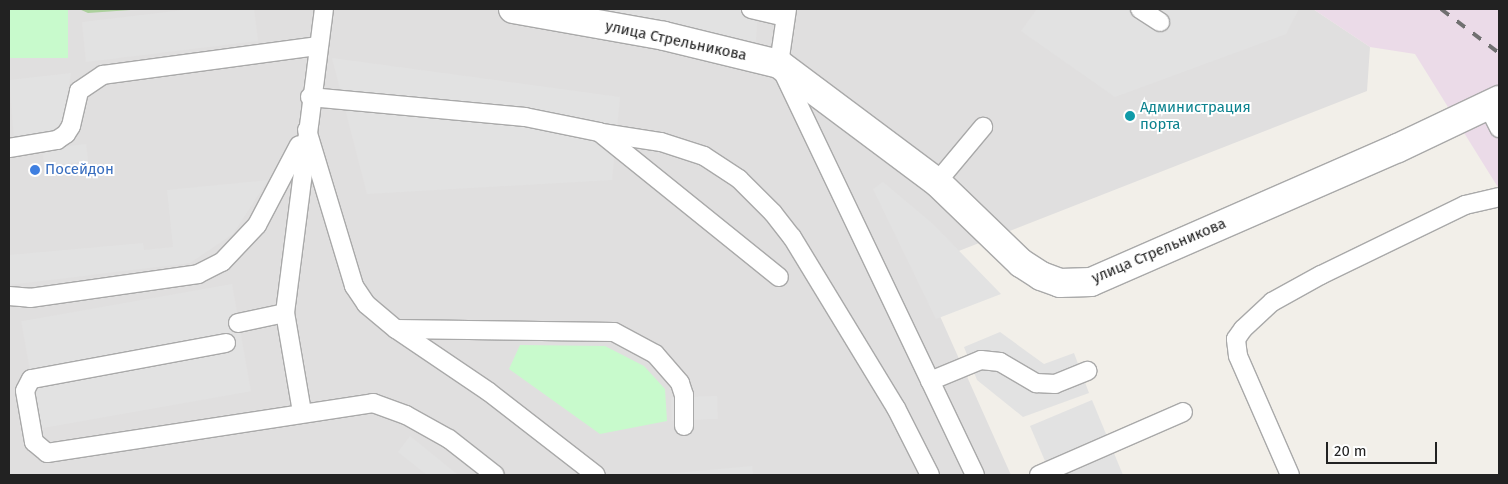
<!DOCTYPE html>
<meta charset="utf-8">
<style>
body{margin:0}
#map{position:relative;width:1508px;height:484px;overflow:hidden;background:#f2efe9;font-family:"Fira Sans",sans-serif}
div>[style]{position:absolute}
.residential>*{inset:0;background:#e0dfdf}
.industrial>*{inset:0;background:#ebdbe8}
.forest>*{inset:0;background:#add19e}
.park>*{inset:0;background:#c8facc;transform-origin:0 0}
.parking>*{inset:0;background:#e2e2e2;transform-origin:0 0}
.roads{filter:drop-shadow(1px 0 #a9a9a9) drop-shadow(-1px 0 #a9a9a9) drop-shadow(0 1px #a9a9a9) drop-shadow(0 -1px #a9a9a9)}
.service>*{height:18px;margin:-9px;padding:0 9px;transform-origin:9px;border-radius:9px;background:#fff}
.minor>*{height:28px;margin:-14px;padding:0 14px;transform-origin:14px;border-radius:14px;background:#fff}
.rail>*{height:4px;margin-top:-2px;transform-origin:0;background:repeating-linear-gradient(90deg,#707070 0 10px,transparent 0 20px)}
.dots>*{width:14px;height:14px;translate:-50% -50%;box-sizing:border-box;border:2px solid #fff;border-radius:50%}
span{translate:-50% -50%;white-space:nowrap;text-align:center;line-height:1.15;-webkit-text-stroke:4px #fff;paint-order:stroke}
.street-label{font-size:15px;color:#222}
.culture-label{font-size:15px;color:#0d838f}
.left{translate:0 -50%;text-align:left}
.shop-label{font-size:15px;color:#366cbe}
.frame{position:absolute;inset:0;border:10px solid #222;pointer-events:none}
.scale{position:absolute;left:1326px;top:442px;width:111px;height:22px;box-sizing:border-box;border:2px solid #222;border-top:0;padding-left:6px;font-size:15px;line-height:18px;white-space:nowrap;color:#222;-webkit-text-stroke:4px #fff;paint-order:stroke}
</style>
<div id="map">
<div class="residential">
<div style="clip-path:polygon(9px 9px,1313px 9px,1370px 47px,1367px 91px,918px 267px,1011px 475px,9px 475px)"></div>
</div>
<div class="industrial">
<div style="clip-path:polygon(1313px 9px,1499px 9px,1499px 189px,1415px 54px,1370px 47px)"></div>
</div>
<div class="forest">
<div style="clip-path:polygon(79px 9px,145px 9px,88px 13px)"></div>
</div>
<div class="park">
<div style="left:9px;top:9px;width:59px;height:49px"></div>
<div style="clip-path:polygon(520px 345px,605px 346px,644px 366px,665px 389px,667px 421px,600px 434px,509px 369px)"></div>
</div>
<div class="parking">
<div style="clip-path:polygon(192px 9px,254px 9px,258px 41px,86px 62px,82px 22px)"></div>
<div style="clip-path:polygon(594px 9px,758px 9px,756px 42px,668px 22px)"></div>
<div style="clip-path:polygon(1037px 9px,1299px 9px,1286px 34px,1115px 97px,1021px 31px)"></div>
<div style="clip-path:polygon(332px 58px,620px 97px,612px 180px,367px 194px)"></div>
<div style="clip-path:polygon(71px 73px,63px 120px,53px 132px,14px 138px,9px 80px)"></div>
<div style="left:86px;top:144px;width:17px;height:44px;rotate:83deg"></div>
<div style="clip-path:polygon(268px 180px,233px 234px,190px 263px,9px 285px,9px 255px,143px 243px,144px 250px,173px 247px,167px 190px)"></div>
<div style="clip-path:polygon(883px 182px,933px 224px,1001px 294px,936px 319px,873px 189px)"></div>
<div style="left:232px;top:284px;width:109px;height:214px;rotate:80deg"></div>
<div style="clip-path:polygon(1000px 332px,1044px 364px,1074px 353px,1089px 393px,1023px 417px,977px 380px,964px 347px)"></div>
<div style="left:717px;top:396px;width:23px;height:46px;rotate:88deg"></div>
<div style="clip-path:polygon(1092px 400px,1123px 475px,1051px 475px,1030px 426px)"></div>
<div style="clip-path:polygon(410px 436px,458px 475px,427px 475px,398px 452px)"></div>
<div style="clip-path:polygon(752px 466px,753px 475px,664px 474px)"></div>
</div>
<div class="roads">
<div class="service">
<div style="left:751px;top:9px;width:35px;rotate:13deg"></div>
<div style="left:787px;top:9px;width:56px;rotate:98.3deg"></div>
<div style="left:779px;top:64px;width:455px;rotate:64.5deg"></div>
<div style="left:1140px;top:9px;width:24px;rotate:33deg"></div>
<div style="left:310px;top:97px;width:216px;rotate:5.3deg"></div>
<div style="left:525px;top:117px;width:76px;rotate:11.5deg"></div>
<div style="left:599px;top:132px;width:231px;rotate:38.9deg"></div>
<div style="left:1488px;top:106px;width:25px;rotate:63deg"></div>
<div style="left:307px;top:130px;width:163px;rotate:73.2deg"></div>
<div style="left:354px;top:286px;width:22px;rotate:56deg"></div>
<div style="left:366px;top:304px;width:39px;rotate:40deg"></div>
<div style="left:396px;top:329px;width:218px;rotate:0.8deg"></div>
<div style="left:614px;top:332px;width:47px;rotate:28.2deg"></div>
<div style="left:655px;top:354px;width:38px;rotate:49deg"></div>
<div style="left:680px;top:383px;width:13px;rotate:72deg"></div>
<div style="left:684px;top:395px;width:31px;rotate:90deg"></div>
<div style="left:602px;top:133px;width:60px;rotate:8.7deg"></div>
<div style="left:661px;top:142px;width:45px;rotate:18deg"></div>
<div style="left:704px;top:156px;width:42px;rotate:33.3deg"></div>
<div style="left:739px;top:179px;width:48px;rotate:45deg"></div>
<div style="left:773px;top:213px;width:31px;rotate:52deg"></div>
<div style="left:792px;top:237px;width:200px;rotate:58.7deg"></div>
<div style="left:896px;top:408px;width:75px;rotate:63.1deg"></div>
<div style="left:9px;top:148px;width:49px;rotate:-9.5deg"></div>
<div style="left:57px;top:140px;width:11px;rotate:-34deg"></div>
<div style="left:66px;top:134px;width:9px;rotate:-58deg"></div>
<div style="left:71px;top:126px;width:36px;rotate:-77deg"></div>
<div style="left:79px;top:91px;width:29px;rotate:-34deg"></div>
<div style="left:103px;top:75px;width:216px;rotate:-7.7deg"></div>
<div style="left:937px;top:182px;width:72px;rotate:-50.1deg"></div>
<div style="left:9px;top:296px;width:21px;rotate:5deg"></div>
<div style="left:30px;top:298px;width:170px;rotate:-8.1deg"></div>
<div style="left:198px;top:274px;width:27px;rotate:-27deg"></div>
<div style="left:222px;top:262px;width:51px;rotate:-46.6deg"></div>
<div style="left:257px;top:225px;width:90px;rotate:-62.3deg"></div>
<div style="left:238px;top:323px;width:48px;rotate:-12deg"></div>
<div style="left:396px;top:329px;width:112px;rotate:34.1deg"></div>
<div style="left:489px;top:392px;width:135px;rotate:37.8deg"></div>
<div style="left:226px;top:343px;width:198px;rotate:169.5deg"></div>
<div style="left:31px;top:379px;width:13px;rotate:117deg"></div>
<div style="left:25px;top:391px;width:52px;rotate:80deg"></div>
<div style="left:34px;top:442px;width:17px;rotate:40deg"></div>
<div style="left:47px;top:453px;width:330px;rotate:-8.7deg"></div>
<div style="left:373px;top:403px;width:35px;rotate:20deg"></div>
<div style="left:406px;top:415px;width:49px;rotate:29.2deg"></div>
<div style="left:449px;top:439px;width:58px;rotate:38deg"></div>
<div style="left:930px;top:381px;width:55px;rotate:-22.4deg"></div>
<div style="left:981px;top:360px;width:19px;rotate:6deg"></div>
<div style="left:1000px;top:362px;width:42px;rotate:30.3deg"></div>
<div style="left:1036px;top:383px;width:19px;rotate:3deg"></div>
<div style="left:1055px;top:384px;width:35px;rotate:-22deg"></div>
<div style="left:302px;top:412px;width:100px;rotate:-99.7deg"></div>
<div style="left:285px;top:313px;width:306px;rotate:-82.7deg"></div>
<div style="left:1039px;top:475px;width:157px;rotate:-23.6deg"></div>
<div style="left:1290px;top:475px;width:130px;rotate:-113.6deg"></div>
<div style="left:1238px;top:356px;width:17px;rotate:-97deg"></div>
<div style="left:1236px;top:339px;width:12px;rotate:-55deg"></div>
<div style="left:1243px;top:329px;width:40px;rotate:-43deg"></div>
<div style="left:1272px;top:302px;width:56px;rotate:-28.9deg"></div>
<div style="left:1321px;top:275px;width:160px;rotate:-25.9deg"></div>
<div style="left:1465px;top:205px;width:35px;rotate:-13deg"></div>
</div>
<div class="minor">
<div style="left:513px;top:9px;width:153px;rotate:10.1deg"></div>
<div style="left:664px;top:36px;width:118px;rotate:13.7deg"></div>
<div style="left:779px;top:64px;width:197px;rotate:36.8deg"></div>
<div style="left:937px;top:182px;width:117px;rotate:44deg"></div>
<div style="left:1021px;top:263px;width:24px;rotate:33deg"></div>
<div style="left:1041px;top:276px;width:20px;rotate:20deg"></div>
<div style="left:1060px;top:283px;width:31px;rotate:-2deg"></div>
<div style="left:1091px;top:282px;width:335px;rotate:-23.6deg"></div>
<div style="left:1398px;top:148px;width:112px;rotate:-25.4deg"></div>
</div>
</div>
<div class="rail">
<div style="left:1441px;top:9px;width:73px;rotate:37.2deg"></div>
</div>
<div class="dots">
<div style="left:1130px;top:116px;background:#0f9aa8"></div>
<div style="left:35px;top:170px;background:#3f7fe0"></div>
</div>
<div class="street-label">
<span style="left:676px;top:41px;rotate:12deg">улица Стрельникова</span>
<span style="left:1159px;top:251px;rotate:-23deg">улица Стрельникова</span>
</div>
<div class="culture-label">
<span class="left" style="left:1140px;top:116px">Администрация<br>порта</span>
</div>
<div class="shop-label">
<span class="left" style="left:45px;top:170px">Посейдон</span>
</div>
<div class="frame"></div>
<div class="scale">20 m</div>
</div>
